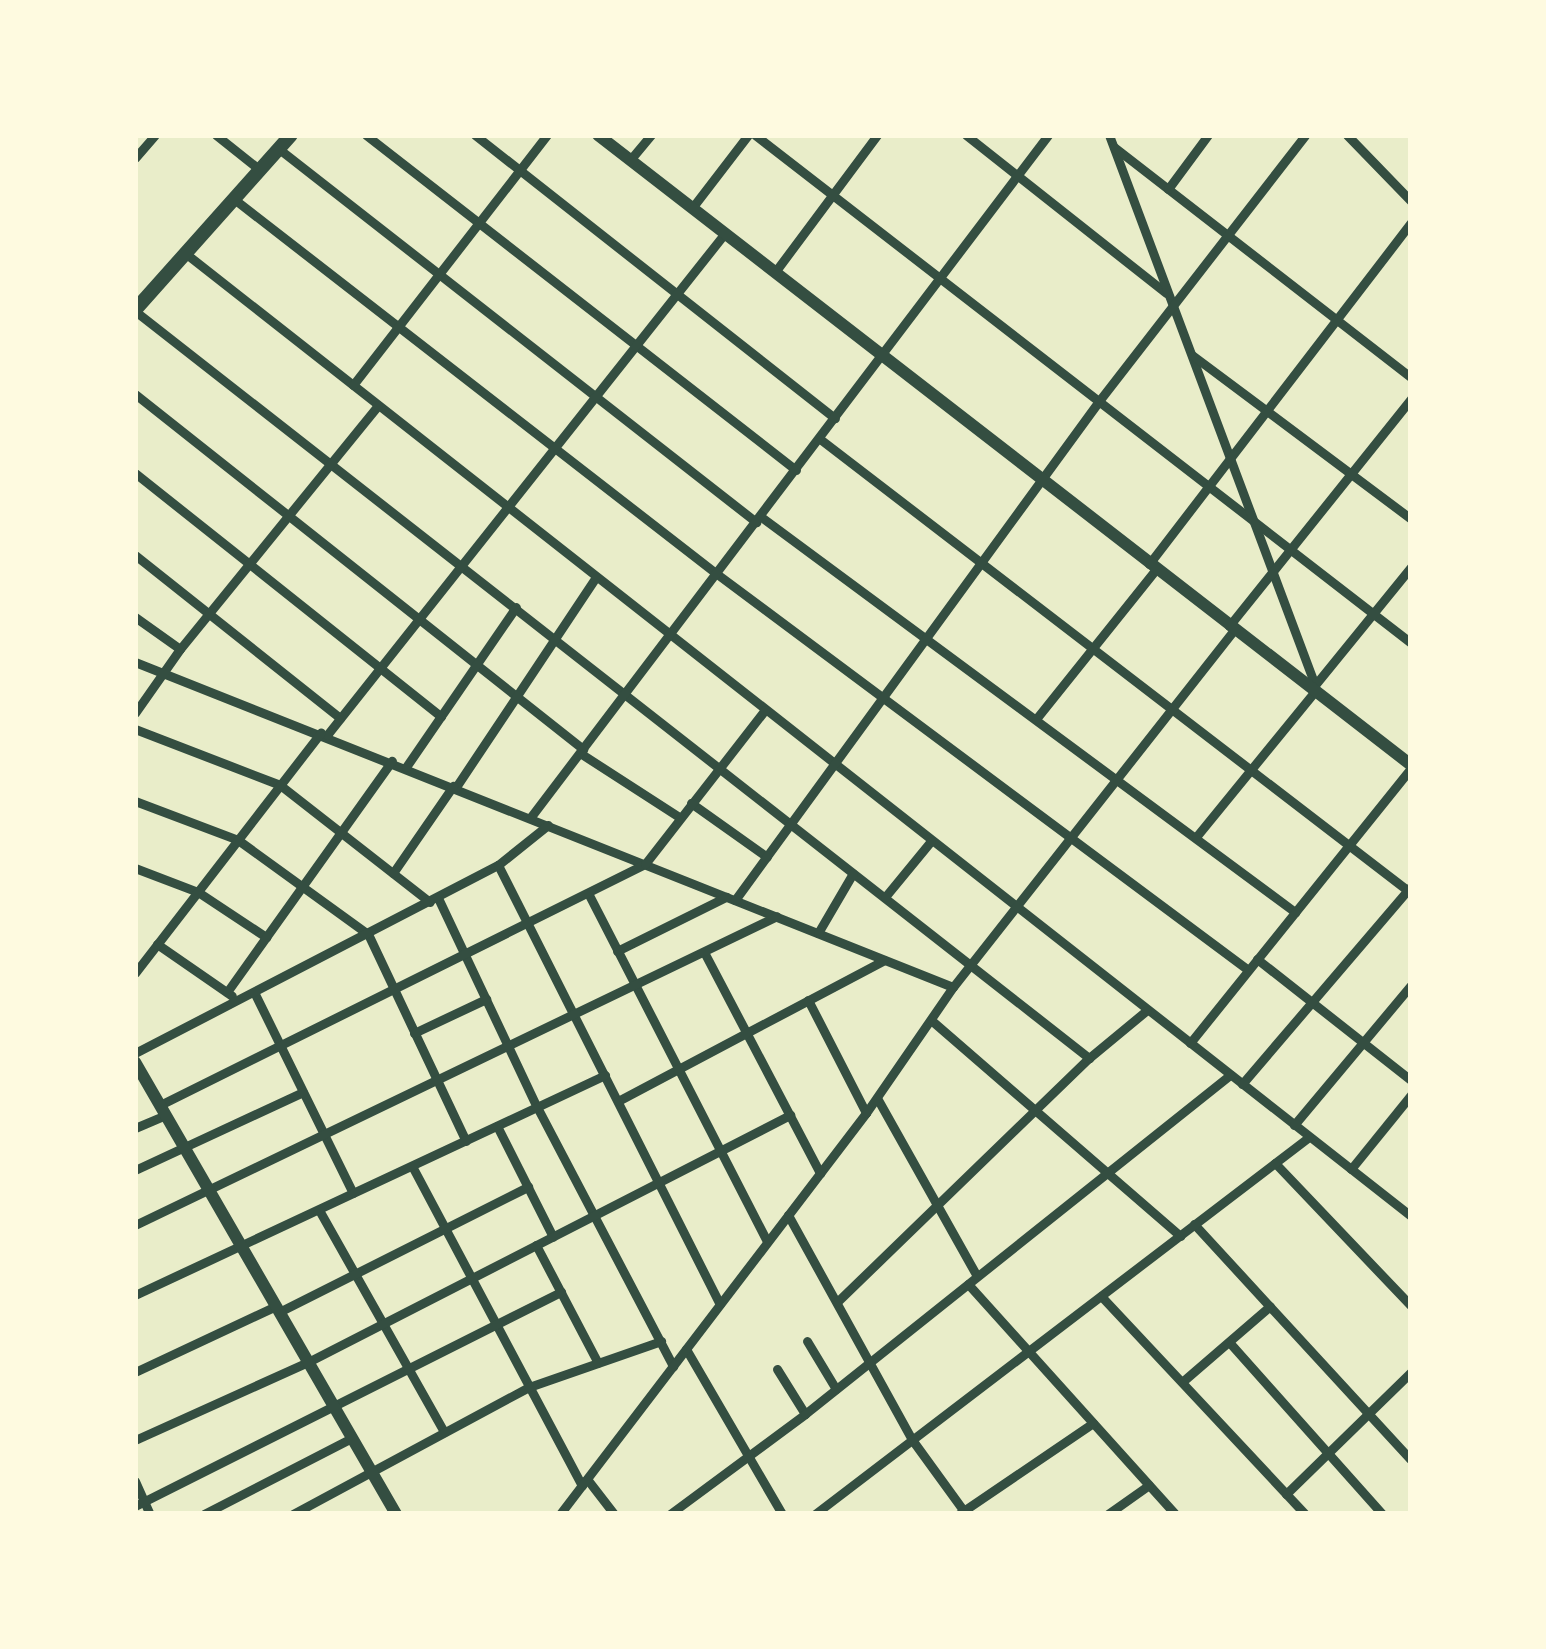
<!DOCTYPE html>
<style>
body{margin:0}
#map{position:relative;width:1546px;height:1649px;overflow:hidden;background:#e9edc9;font-family:Georgia,serif}
div>[style]{position:absolute}
.minor>*{height:9px;margin:-4.5px;padding:0 4.5px;transform-origin:4.5px;border-radius:4.5px;background:#344e41}
.tertiary>*{height:12px;margin:-6px;padding:0 6px;transform-origin:6px;border-radius:6px;background:#344e41}
.secondary>*{height:14px;margin:-7px;padding:0 7px;transform-origin:7px;border-radius:7px;background:#344e41}
span{translate:-50% -50%;white-space:nowrap;text-align:center;line-height:1.15;-webkit-text-stroke:9px #fefae0;paint-order:stroke}
.frame{position:absolute;inset:0;border:138px solid #fefae0;pointer-events:none}
</style>
<div id="map">
<div class="minor">
<div style="left:216px;top:135px;width:56px;rotate:38.5deg"></div>
<div style="left:366px;top:135px;width:545px;rotate:37.92deg"></div>
<div style="left:475px;top:135px;width:458px;rotate:38.2deg"></div>
<div style="left:755px;top:135px;width:830px;rotate:37.75deg"></div>
<div style="left:966px;top:135px;width:255px;rotate:38.3deg"></div>
<div style="left:1109px;top:135px;width:587px;rotate:69.47deg"></div>
<div style="left:1347px;top:135px;width:92px;rotate:45.9deg"></div>
<div style="left:1114px;top:147px;width:376px;rotate:37.8deg"></div>
<div style="left:279px;top:149px;width:606px;rotate:38.02deg"></div>
<div style="left:135px;top:158px;width:30px;rotate:-49deg"></div>
<div style="left:630px;top:160px;width:33px;rotate:-50deg"></div>
<div style="left:1168px;top:189px;width:67px;rotate:-53.5deg"></div>
<div style="left:234px;top:199px;width:611px;rotate:37.83deg"></div>
<div style="left:717px;top:574px;width:662px;rotate:36.71deg"></div>
<div style="left:692px;top:208px;width:92px;rotate:-52.5deg"></div>
<div style="left:185px;top:253px;width:1559px;rotate:38.15deg"></div>
<div style="left:775px;top:272px;width:171px;rotate:-53.3deg"></div>
<div style="left:135px;top:311px;width:1212px;rotate:38.06deg"></div>
<div style="left:1192px;top:355px;width:274px;rotate:36.8deg"></div>
<div style="left:353px;top:385px;width:316px;rotate:-52.2deg"></div>
<div style="left:135px;top:394px;width:572px;rotate:38.39deg"></div>
<div style="left:820px;top:439px;width:745px;rotate:37.53deg"></div>
<div style="left:135px;top:473px;width:391px;rotate:38.5deg"></div>
<div style="left:760px;top:516px;width:666px;rotate:36.51deg"></div>
<div style="left:135px;top:555px;width:262px;rotate:38.5deg"></div>
<div style="left:1149px;top:564px;width:430px;rotate:-52.5deg"></div>
<div style="left:135px;top:617px;width:55px;rotate:35.4deg"></div>
<div style="left:1229px;top:626px;width:291px;rotate:-51.3deg"></div>
<div style="left:135px;top:662px;width:880px;rotate:21.67deg"></div>
<div style="left:1315px;top:685px;width:152px;rotate:-50.9deg"></div>
<div style="left:135px;top:713px;width:78px;rotate:-54.9deg"></div>
<div style="left:180px;top:649px;width:314px;rotate:-50.9deg"></div>
<div style="left:1036px;top:719px;width:192px;rotate:-51.3deg"></div>
<div style="left:135px;top:729px;width:155px;rotate:21.1deg"></div>
<div style="left:280px;top:785px;width:190px;rotate:38deg"></div>
<div style="left:327px;top:735px;width:641px;rotate:-51.59deg"></div>
<div style="left:580px;top:753px;width:118px;rotate:32.9deg"></div>
<div style="left:406px;top:767px;width:194px;rotate:-55.5deg"></div>
<div style="left:456px;top:787px;width:252px;rotate:-56.3deg"></div>
<div style="left:135px;top:801px;width:110px;rotate:20.7deg"></div>
<div style="left:238px;top:840px;width:160px;rotate:35.9deg"></div>
<div style="left:368px;top:934px;width:229px;rotate:64.7deg"></div>
<div style="left:691px;top:803px;width:93px;rotate:35.4deg"></div>
<div style="left:530px;top:818px;width:857px;rotate:-52.82deg"></div>
<div style="left:1196px;top:837px;width:188px;rotate:-50.8deg"></div>
<div style="left:498px;top:865px;width:492px;rotate:63.2deg"></div>
<div style="left:135px;top:868px;width:67px;rotate:20.9deg"></div>
<div style="left:198px;top:892px;width:82px;rotate:33.5deg"></div>
<div style="left:393px;top:873px;width:106px;rotate:-55.4deg"></div>
<div style="left:588px;top:893px;width:392px;rotate:62.8deg"></div>
<div style="left:885px;top:897px;width:72px;rotate:-50.6deg"></div>
<div style="left:438px;top:898px;width:231px;rotate:64.7deg"></div>
<div style="left:537px;top:1107px;width:293px;rotate:62.3deg"></div>
<div style="left:735px;top:900px;width:618px;rotate:-53.89deg"></div>
<div style="left:1099px;top:401px;width:336px;rotate:-52.2deg"></div>
<div style="left:818px;top:933px;width:69px;rotate:-59.7deg"></div>
<div style="left:157px;top:944px;width:91px;rotate:34.7deg"></div>
<div style="left:617px;top:951px;width:122px;rotate:-26.4deg"></div>
<div style="left:704px;top:952px;width:250px;rotate:62.3deg"></div>
<div style="left:1257px;top:959px;width:196px;rotate:38.2deg"></div>
<div style="left:135px;top:973px;width:304px;rotate:-52.3deg"></div>
<div style="left:227px;top:992px;width:284px;rotate:-54.5deg"></div>
<div style="left:254px;top:992px;width:224px;rotate:63.8deg"></div>
<div style="left:808px;top:1000px;width:127px;rotate:62.8deg"></div>
<div style="left:931px;top:1020px;width:330px;rotate:40.9deg"></div>
<div style="left:414px;top:1033px;width:80px;rotate:-25.3deg"></div>
<div style="left:1190px;top:1043px;width:353px;rotate:-51.2deg"></div>
<div style="left:135px;top:1053px;width:409px;rotate:-27.4deg"></div>
<div style="left:498px;top:865px;width:64px;rotate:-38.7deg"></div>
<div style="left:1242px;top:1084px;width:259px;rotate:-49.5deg"></div>
<div style="left:877px;top:1098px;width:204px;rotate:60.7deg"></div>
<div style="left:618px;top:1101px;width:301px;rotate:-27.9deg"></div>
<div style="left:160px;top:1105px;width:542px;rotate:-26.42deg"></div>
<div style="left:645px;top:864px;width:195px;rotate:-52.1deg"></div>
<div style="left:1294px;top:1125px;width:182px;rotate:-50.1deg"></div>
<div style="left:497px;top:1126px;width:124px;rotate:63.2deg"></div>
<div style="left:135px;top:1128px;width:33px;rotate:-23deg"></div>
<div style="left:1275px;top:1163px;width:197px;rotate:46.4deg"></div>
<div style="left:412px;top:1166px;width:362px;rotate:62deg"></div>
<div style="left:1351px;top:1169px;width:95px;rotate:-51deg"></div>
<div style="left:135px;top:1170px;width:185px;rotate:-24.9deg"></div>
<div style="left:319px;top:1210px;width:255px;rotate:60.6deg"></div>
<div style="left:788px;top:1215px;width:258px;rotate:61.1deg"></div>
<div style="left:913px;top:1441px;width:90px;rotate:54deg"></div>
<div style="left:1194px;top:1224px;width:321px;rotate:47.4deg"></div>
<div style="left:135px;top:1225px;width:712px;rotate:-25.7deg"></div>
<div style="left:536px;top:1245px;width:133px;rotate:62.3deg"></div>
<div style="left:968px;top:1284px;width:309px;rotate:48deg"></div>
<div style="left:135px;top:1295px;width:519px;rotate:-25.08deg"></div>
<div style="left:1101px;top:1296px;width:299px;rotate:46.9deg"></div>
<div style="left:837px;top:1302px;width:351px;rotate:-44.1deg"></div>
<div style="left:1089px;top:1058px;width:75px;rotate:-39.6deg"></div>
<div style="left:279px;top:1312px;width:279px;rotate:-26.7deg"></div>
<div style="left:807px;top:1341px;width:56px;rotate:58.9deg"></div>
<div style="left:1229px;top:1342px;width:230px;rotate:48.3deg"></div>
<div style="left:686px;top:1349px;width:191px;rotate:59.8deg"></div>
<div style="left:777px;top:1369px;width:53px;rotate:58.1deg"></div>
<div style="left:135px;top:1372px;width:156px;rotate:-25.1deg"></div>
<div style="left:1182px;top:1382px;width:116px;rotate:-40.8deg"></div>
<div style="left:135px;top:1440px;width:190px;rotate:-24.3deg"></div>
<div style="left:308px;top:1362px;width:542px;rotate:-27.13deg"></div>
<div style="left:587px;top:1479px;width:44px;rotate:52.4deg"></div>
<div style="left:135px;top:1481px;width:36px;rotate:66deg"></div>
<div style="left:1286px;top:1494px;width:175px;rotate:-44.3deg"></div>
<div style="left:135px;top:1506px;width:477px;rotate:-26.7deg"></div>
<div style="left:204px;top:1514px;width:166px;rotate:-27.2deg"></div>
<div style="left:293px;top:1514px;width:268px;rotate:-28.3deg"></div>
<div style="left:529px;top:1387px;width:140px;rotate:-19.2deg"></div>
<div style="left:560px;top:1514px;width:504px;rotate:-52.65deg"></div>
<div style="left:866px;top:1113px;width:153px;rotate:-55.4deg"></div>
<div style="left:953px;top:987px;width:454px;rotate:-51.8deg"></div>
<div style="left:670px;top:1514px;width:168px;rotate:-36.5deg"></div>
<div style="left:805px;top:1414px;width:544px;rotate:-38.58deg"></div>
<div style="left:815px;top:1514px;width:621px;rotate:-37.35deg"></div>
<div style="left:959px;top:1514px;width:162px;rotate:-34.2deg"></div>
<div style="left:1108px;top:1514px;width:50px;rotate:-35.3deg"></div>
</div>
<div class="tertiary">
<div style="left:598px;top:135px;width:1029px;rotate:37.77deg"></div>
<div style="left:135px;top:1062px;width:522px;rotate:60deg"></div>
</div>
<div class="secondary">
<div style="left:135px;top:310px;width:234px;rotate:-48.3deg"></div>
</div>
<div class="frame"></div>
</div>
